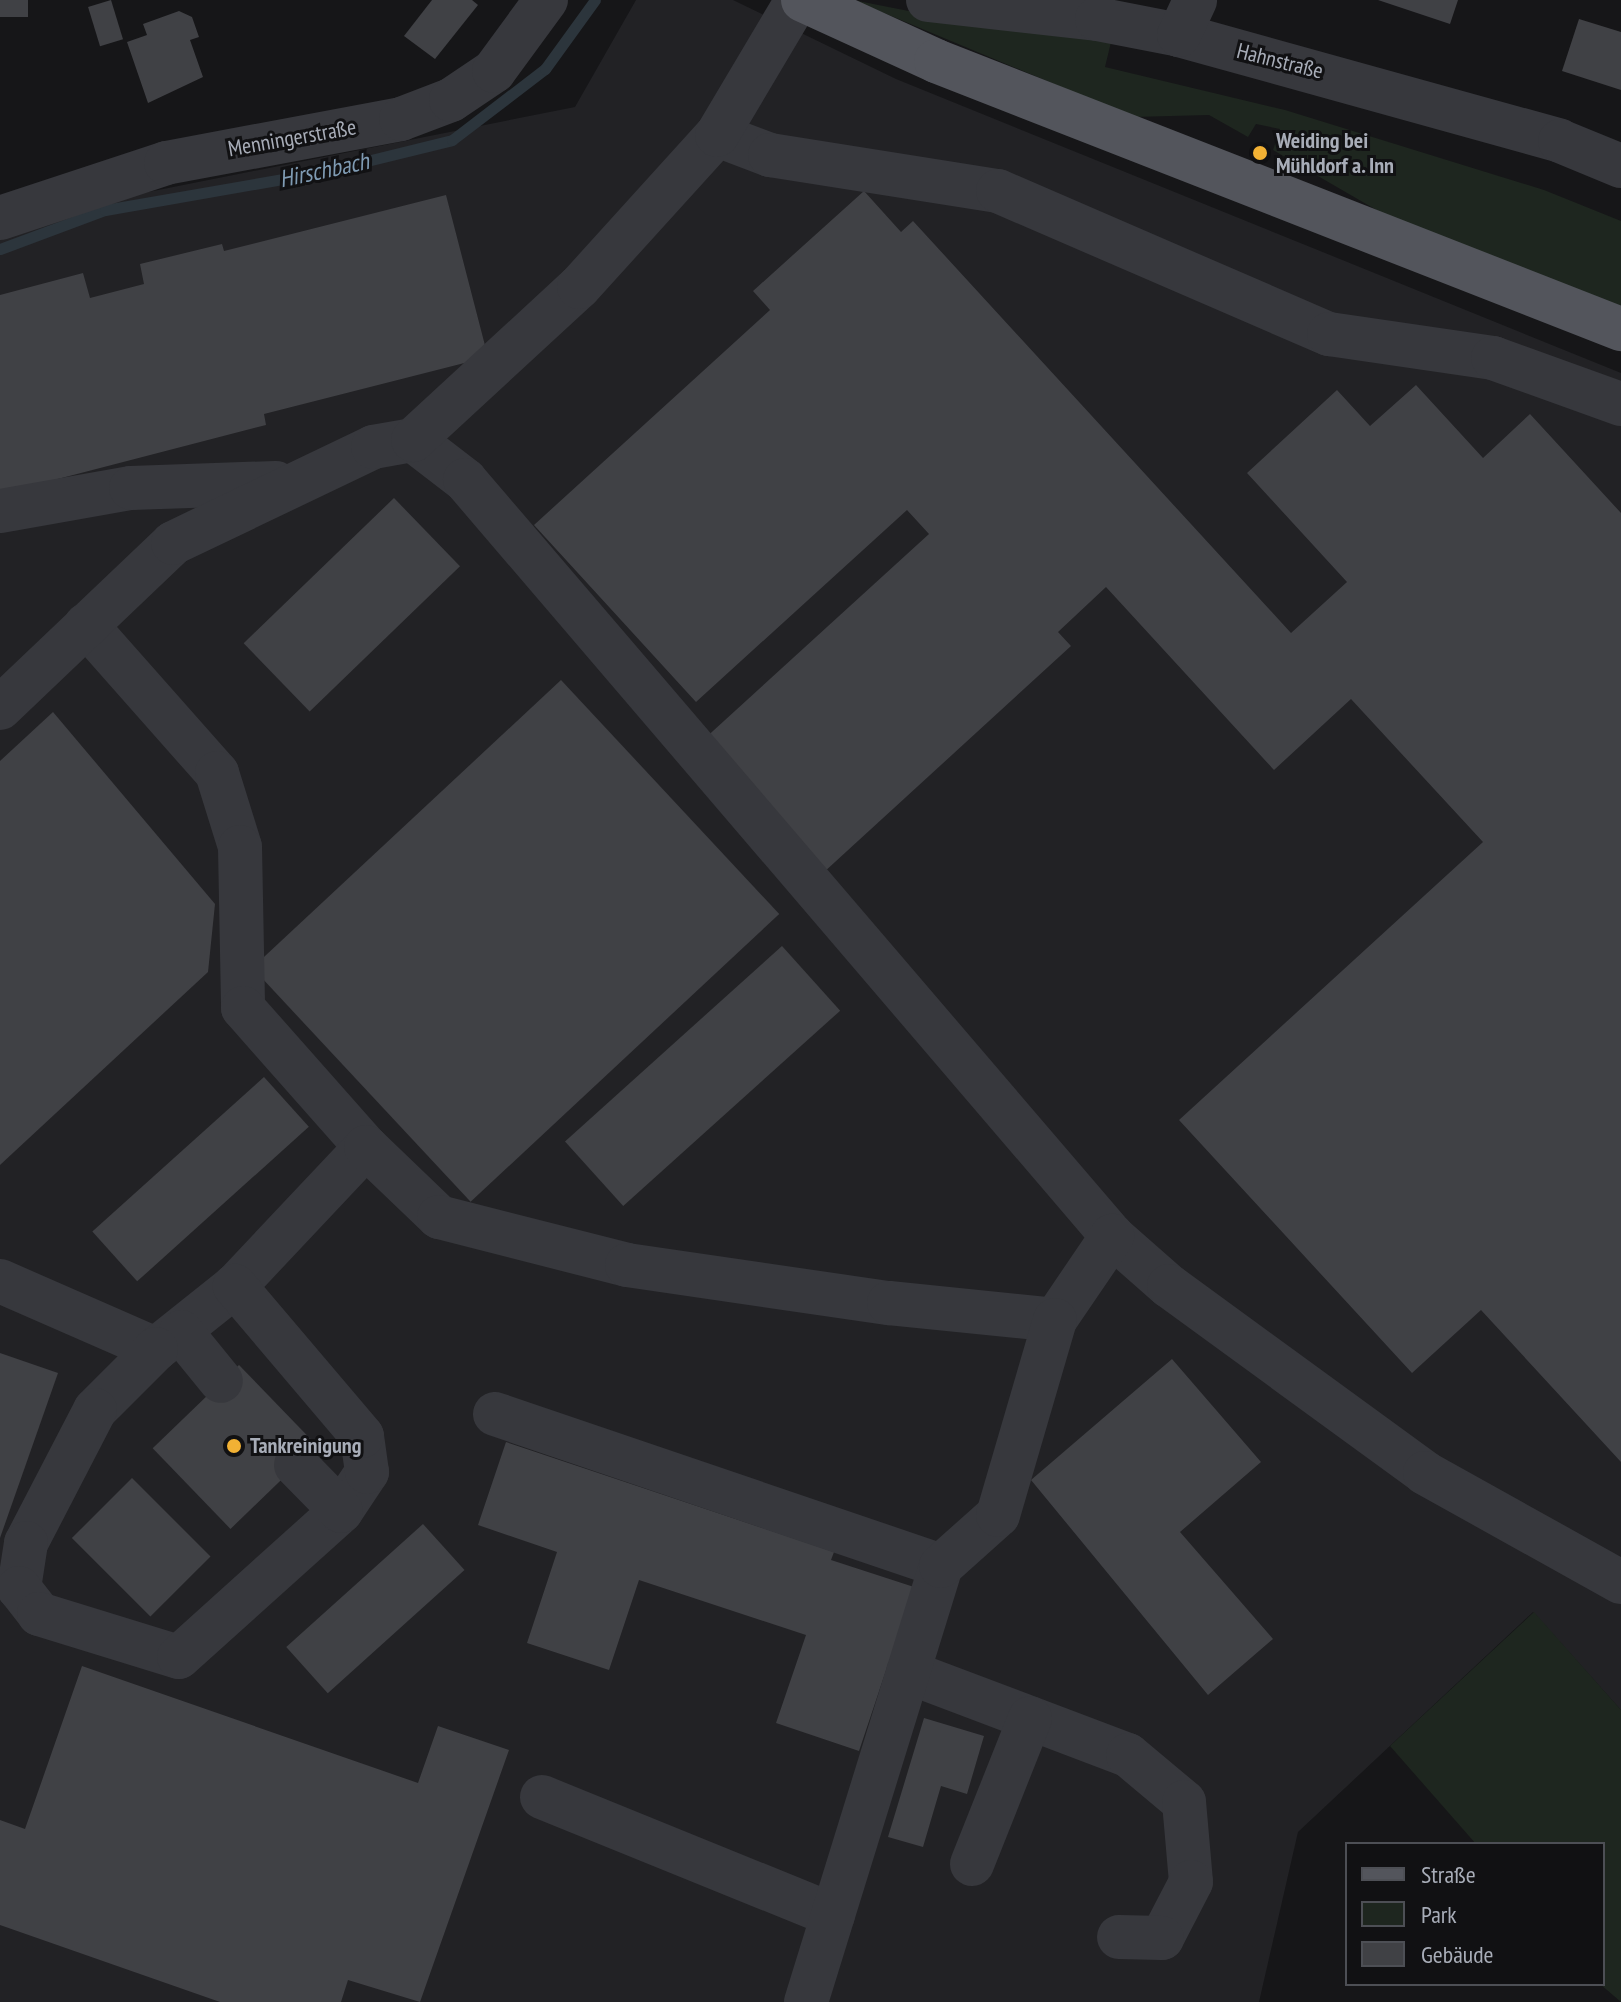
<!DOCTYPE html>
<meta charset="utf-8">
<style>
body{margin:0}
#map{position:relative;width:1621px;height:2002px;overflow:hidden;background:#161618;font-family:"PT Sans Narrow",sans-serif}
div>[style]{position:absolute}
.built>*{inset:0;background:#222225}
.green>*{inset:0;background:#1e261f}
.stream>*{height:11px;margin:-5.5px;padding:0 5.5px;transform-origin:5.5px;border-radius:5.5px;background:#2c353c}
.building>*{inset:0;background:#404145;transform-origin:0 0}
.minor>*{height:44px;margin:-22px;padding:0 22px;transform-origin:22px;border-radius:22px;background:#37383d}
.major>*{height:44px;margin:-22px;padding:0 22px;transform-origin:22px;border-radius:22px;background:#53555c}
.dots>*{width:22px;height:22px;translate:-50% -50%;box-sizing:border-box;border:4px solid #111113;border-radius:50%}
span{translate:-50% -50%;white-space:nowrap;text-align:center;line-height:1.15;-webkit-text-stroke:6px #111113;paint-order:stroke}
.street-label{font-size:22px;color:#a8adb8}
.poi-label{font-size:22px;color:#a8adb8;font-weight:700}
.left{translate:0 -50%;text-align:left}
.water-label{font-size:24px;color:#7f9bb3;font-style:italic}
.legend{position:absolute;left:1345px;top:1842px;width:260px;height:144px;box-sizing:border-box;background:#111113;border:2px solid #4d4f55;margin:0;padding:10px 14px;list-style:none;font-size:24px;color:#a8adb8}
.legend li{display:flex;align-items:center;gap:16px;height:40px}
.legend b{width:40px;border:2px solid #4d4f55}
</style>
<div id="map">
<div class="built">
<div style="clip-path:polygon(636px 0,733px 0,896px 79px,1621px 373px,1621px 1710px,1533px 1612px,1298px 1832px,1259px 2002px,0 2002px,0 239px,48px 212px,575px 107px)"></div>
</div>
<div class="green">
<div style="clip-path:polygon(853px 0,944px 18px,1112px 38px,1105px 67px,1285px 110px,1544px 190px,1621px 221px,1621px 309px,1399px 223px,1273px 150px,1280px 129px,1256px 124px,1248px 137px,1209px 115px,1133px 117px)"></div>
<div style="clip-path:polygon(1534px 1612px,1621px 1710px,1621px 2002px,1600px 1984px,1603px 1844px,1476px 1844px,1390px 1746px)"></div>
</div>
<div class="stream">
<div style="left:0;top:249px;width:112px;rotate:-20.4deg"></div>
<div style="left:105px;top:210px;width:216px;rotate:-9.9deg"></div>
<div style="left:318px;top:173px;width:138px;rotate:-13.8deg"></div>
<div style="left:452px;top:140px;width:117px;rotate:-37.4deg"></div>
<div style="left:545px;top:69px;width:85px;rotate:-54.1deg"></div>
</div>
<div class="building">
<div style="left:0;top:0;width:28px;height:17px"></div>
<div style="left:111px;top:0;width:41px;height:24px;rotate:73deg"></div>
<div style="clip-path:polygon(432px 0,472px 0,478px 5px,435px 59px,404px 36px)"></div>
<div style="clip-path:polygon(1378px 0,1458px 0,1450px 24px)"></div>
<div style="clip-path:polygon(179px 11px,192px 17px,199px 37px,190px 40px,203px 77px,148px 103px,127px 42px,147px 35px,143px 24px)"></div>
<div style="clip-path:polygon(1579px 19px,1621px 32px,1621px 90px,1562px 71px)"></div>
<div style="clip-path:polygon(864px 191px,901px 232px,913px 221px,1291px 633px,1347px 582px,1247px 473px,1337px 390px,1370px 426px,1416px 385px,1483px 458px,1530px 414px,1621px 513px,1621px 1462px,1481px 1310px,1412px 1373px,1179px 1120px,1483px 842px,1351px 699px,1274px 770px,1106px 587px,1058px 632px,1071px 646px,823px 873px,702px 741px,929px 534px,907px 510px,696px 702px,534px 525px,770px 310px,753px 291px)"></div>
<div style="clip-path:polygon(446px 195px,488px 357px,264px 414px,266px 425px,0 494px,0 295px,83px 273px,90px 298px,144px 284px,140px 264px,222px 244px,224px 251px)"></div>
<div style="left:394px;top:498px;width:95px;height:209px;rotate:46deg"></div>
<div style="left:561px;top:680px;width:320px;height:422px;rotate:47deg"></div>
<div style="clip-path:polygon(53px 712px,215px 904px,208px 972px,0 1165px,0 761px)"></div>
<div style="left:782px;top:946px;width:87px;height:292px;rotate:48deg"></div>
<div style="left:264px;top:1077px;width:67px;height:231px;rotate:48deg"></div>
<div style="clip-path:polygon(0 1353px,58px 1373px,0 1538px)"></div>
<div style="clip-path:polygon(1172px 1359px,1261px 1462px,1180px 1532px,1273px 1639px,1208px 1695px,1031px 1480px)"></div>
<div style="left:239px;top:1365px;width:112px;height:120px;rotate:46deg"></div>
<div style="clip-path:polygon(506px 1442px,834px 1552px,831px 1560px,914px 1587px,859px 1751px,776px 1723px,806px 1635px,639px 1580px,609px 1670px,527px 1643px,557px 1552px,478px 1525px)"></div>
<div style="left:132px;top:1478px;width:111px;height:85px;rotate:45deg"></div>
<div style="left:423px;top:1524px;width:62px;height:184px;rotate:48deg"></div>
<div style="clip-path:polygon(82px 1666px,418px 1783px,438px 1726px,509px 1750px,420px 2002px,348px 1980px,341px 2002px,220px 2002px,0 1925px,0 1820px,25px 1829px)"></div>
<div style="clip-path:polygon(924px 1718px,984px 1736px,967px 1794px,941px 1786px,923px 1847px,888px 1837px)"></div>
</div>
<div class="minor">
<div style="left:928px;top:0;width:170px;rotate:6.4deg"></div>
<div style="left:1097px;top:19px;width:84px;rotate:11deg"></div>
<div style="left:1179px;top:35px;width:395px;rotate:15.5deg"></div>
<div style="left:1560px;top:141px;width:66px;rotate:22.3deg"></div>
<div style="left:1179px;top:35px;width:38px;rotate:-65deg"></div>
<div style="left:717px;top:135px;width:57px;rotate:20.7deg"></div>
<div style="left:770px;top:155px;width:231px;rotate:9deg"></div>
<div style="left:998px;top:191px;width:361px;rotate:23.4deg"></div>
<div style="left:1329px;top:334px;width:166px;rotate:8.3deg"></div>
<div style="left:1493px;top:358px;width:136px;rotate:19.8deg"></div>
<div style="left:0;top:218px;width:175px;rotate:-18.3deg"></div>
<div style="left:166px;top:163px;width:239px;rotate:-10.6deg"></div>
<div style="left:401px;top:119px;width:53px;rotate:-20.8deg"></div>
<div style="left:451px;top:100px;width:52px;rotate:-34deg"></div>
<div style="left:494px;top:71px;width:88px;rotate:-53.8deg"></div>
<div style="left:413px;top:440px;width:66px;rotate:37.6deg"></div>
<div style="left:465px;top:480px;width:995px;rotate:49.44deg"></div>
<div style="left:1112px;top:1236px;width:76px;rotate:41.3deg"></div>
<div style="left:1169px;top:1286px;width:317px;rotate:36.1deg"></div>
<div style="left:1425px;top:1473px;width:224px;rotate:29.1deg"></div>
<div style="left:0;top:511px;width:133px;rotate:-10deg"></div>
<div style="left:131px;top:488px;width:145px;rotate:-2deg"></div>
<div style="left:86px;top:625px;width:198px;rotate:48.5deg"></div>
<div style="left:217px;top:773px;width:77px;rotate:72.7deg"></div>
<div style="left:240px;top:847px;width:161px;rotate:88.9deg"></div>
<div style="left:243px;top:1008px;width:186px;rotate:48.5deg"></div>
<div style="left:0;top:708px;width:239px;rotate:-43.6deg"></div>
<div style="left:173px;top:543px;width:222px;rotate:-25.6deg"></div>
<div style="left:373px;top:447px;width:41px;rotate:-9.9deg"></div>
<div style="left:413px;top:440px;width:226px;rotate:-42.7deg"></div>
<div style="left:579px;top:287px;width:205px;rotate:-47.8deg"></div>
<div style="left:717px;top:135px;width:157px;rotate:-59.3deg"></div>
<div style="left:0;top:1281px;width:170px;rotate:23.6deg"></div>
<div style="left:156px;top:1349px;width:101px;rotate:-38.6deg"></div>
<div style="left:235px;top:1286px;width:191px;rotate:-46.7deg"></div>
<div style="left:366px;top:1147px;width:101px;rotate:43.8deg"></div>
<div style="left:439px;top:1217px;width:194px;rotate:14.3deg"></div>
<div style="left:627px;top:1265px;width:265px;rotate:8.3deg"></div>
<div style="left:889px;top:1303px;width:167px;rotate:5.8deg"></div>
<div style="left:1055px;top:1320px;width:102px;rotate:-55.8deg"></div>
<div style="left:181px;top:1332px;width:63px;rotate:50.8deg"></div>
<div style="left:156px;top:1349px;width:86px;rotate:135deg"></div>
<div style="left:95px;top:1410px;width:150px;rotate:117.4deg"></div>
<div style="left:26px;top:1543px;width:46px;rotate:98.8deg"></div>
<div style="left:19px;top:1588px;width:33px;rotate:52deg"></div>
<div style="left:39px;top:1614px;width:146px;rotate:17.1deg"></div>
<div style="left:179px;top:1657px;width:218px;rotate:-42deg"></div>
<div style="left:341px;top:1511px;width:47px;rotate:-56.3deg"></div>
<div style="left:367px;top:1472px;width:36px;rotate:-98deg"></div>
<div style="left:362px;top:1436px;width:197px;rotate:-130.3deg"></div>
<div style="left:495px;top:1414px;width:471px;rotate:18.8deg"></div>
<div style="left:296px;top:1465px;width:64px;rotate:45.6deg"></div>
<div style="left:908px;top:1672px;width:235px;rotate:20.7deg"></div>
<div style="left:1128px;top:1755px;width:73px;rotate:40deg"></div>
<div style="left:1184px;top:1802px;width:80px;rotate:85deg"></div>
<div style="left:1191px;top:1882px;width:63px;rotate:117.4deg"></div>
<div style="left:1162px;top:1938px;width:43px;rotate:-178.7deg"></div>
<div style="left:542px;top:1797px;width:314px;rotate:22.1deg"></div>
<div style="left:972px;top:1864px;width:157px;rotate:-68.3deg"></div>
<div style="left:806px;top:2002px;width:456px;rotate:-72.8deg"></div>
<div style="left:941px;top:1566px;width:76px;rotate:-41.8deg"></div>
<div style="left:998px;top:1515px;width:203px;rotate:-73.7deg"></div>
</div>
<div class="major">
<div style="left:803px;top:0;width:146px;rotate:24.6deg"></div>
<div style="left:936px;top:61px;width:736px;rotate:21.37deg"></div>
</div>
<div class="dots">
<div style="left:1260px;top:153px;background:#f2b134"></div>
<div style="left:234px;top:1446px;background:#f2b134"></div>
</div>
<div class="street-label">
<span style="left:1280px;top:61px;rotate:14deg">Hahnstraße</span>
<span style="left:292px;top:138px;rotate:-10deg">Menningerstraße</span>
</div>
<div class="poi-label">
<span class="left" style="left:1276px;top:153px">Weiding bei<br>Mühldorf a. Inn</span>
<span class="left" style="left:250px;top:1446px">Tankreinigung</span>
</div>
<div class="water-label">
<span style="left:324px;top:170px;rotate:-12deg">Hirschbach</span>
</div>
<ul class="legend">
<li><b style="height:10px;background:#53555c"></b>Straße</li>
<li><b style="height:22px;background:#1e261f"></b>Park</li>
<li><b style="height:22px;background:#404145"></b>Gebäude</li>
</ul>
</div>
